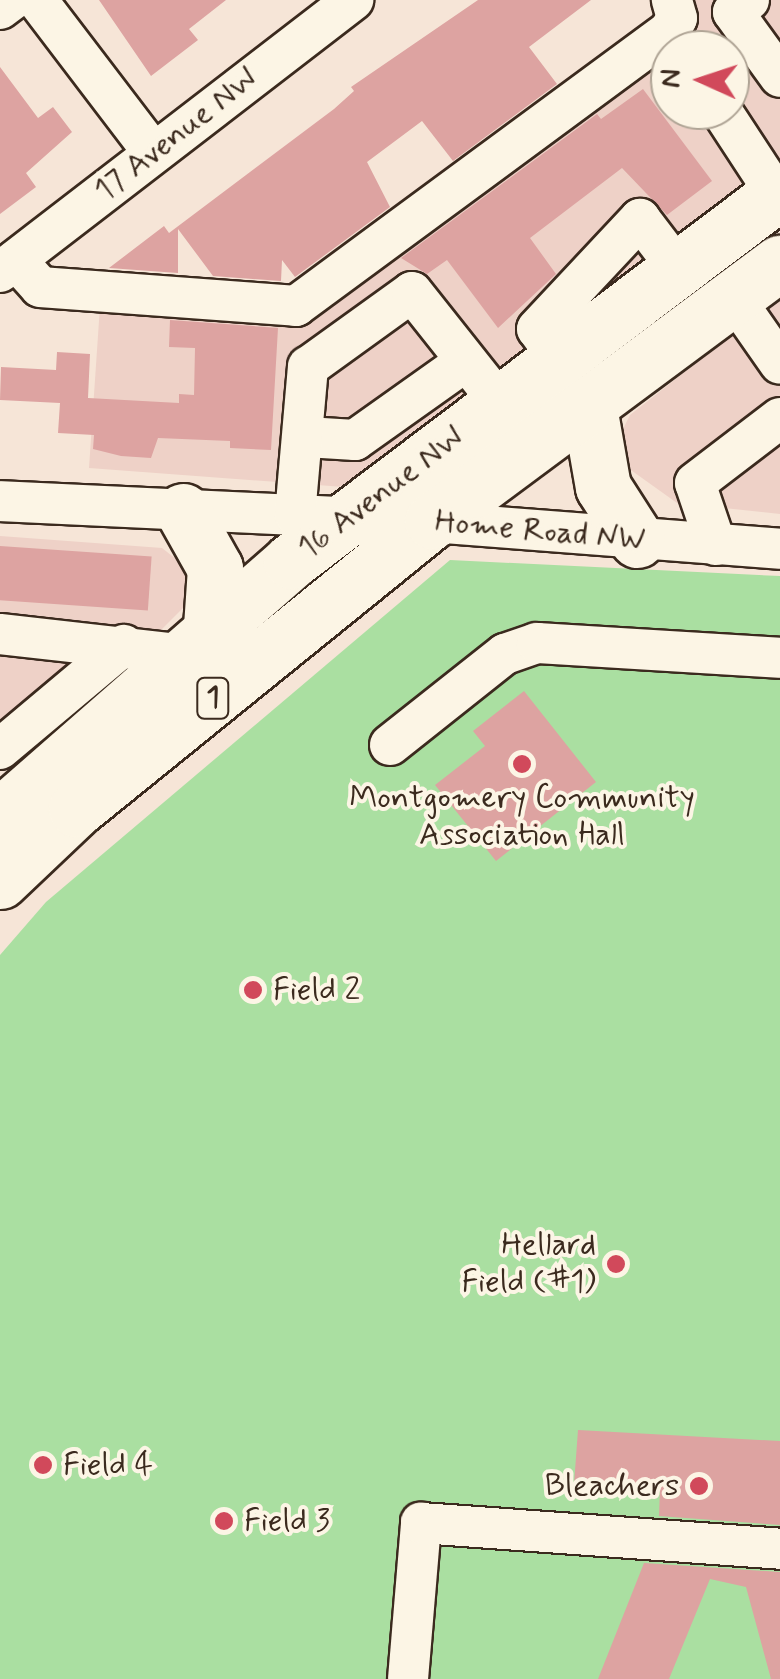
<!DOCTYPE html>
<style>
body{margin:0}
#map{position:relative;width:780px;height:1679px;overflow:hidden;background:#f6e5d7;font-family:Mynerve,sans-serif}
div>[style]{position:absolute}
.built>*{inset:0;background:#eed1c7}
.green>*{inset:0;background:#aadfa1}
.building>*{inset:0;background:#dda3a1;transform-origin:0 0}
.roads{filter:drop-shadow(2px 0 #3b2a1e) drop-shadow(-2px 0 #3b2a1e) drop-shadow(0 2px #3b2a1e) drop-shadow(0 -2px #3b2a1e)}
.minor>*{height:40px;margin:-20px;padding:0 20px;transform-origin:20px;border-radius:20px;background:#fcf5e5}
.highway>*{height:55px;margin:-27.5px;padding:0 27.5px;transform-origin:27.5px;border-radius:27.5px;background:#fcf5e5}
.dots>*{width:28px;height:28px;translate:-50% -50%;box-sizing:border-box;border:5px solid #fcf5e5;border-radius:50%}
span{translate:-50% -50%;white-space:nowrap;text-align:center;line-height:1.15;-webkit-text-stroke:8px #fcf5e5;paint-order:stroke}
.shield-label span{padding:2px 8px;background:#fcf5e5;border:2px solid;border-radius:8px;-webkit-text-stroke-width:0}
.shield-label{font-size:30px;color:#3b2a1e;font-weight:700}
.street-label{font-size:32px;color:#3b2a1e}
.poi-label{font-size:32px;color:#3b2a1e}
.left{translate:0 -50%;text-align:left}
.right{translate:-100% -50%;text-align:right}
.north{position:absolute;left:650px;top:30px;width:100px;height:100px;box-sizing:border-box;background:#fcf5e5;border:2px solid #afa495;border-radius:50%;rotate:273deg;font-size:28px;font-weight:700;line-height:40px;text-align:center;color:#3b2a1e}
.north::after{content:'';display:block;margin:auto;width:35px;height:45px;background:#d1495b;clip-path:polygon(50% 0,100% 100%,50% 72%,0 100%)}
</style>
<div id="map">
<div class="built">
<div style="clip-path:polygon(evenodd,685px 0,780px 0,780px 159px,344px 487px,89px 468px,100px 306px,307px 318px,699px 19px,685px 0,670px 50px,730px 50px,730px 110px,670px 110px,670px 50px)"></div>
<div style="clip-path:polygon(780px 297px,780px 514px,677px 503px,628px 468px,617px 448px,621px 433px,630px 415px)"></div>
<div style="clip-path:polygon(0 536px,162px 548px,186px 567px,193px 588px,188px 603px,115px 676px,0 770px)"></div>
</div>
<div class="green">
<div style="clip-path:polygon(450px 560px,780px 576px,780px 1679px,0 1679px,0 955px,46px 902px)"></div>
</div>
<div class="building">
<div style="clip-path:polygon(99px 0,226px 0,189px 29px,198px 40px,151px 76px)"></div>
<div style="clip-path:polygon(478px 0,591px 0,529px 47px,557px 84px,453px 161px,422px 121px,367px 162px,390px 207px,295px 277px,282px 260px,281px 281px,213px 276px,178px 229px,178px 273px,109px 268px,164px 226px,169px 233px,334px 109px,354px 91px,351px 87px)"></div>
<div style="clip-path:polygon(0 67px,38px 118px,53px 107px,72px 132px,26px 173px,36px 187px,0 214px)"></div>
<div style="clip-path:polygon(643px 89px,712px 181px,667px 215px,622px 168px,530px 238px,556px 274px,498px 328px,447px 260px,427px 274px,401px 258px,597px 114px,601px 119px)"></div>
<div style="clip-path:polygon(170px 320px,278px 328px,271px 450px,230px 448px,230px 441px,158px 438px,151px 458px,121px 456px,93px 449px,94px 435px,58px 433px,60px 403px,0 400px,1px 367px,56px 370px,57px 352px,90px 354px,88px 398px,179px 403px,179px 394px,194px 395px,195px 348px,169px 347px)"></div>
<div style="left:0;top:546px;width:152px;height:54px;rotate:4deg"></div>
<div style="clip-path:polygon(524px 691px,596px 782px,496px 861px,435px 785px,485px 746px,473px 731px)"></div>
<div style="clip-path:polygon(578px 1430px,780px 1441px,780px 1525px,659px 1516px,660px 1488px,574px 1484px)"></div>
<div style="clip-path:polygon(644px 1563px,780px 1572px,780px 1679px,771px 1679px,746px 1587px,710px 1579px,669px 1679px,598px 1679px)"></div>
</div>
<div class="roads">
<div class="minor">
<div style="left:37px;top:0;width:191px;rotate:52.7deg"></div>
<div style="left:749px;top:0;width:20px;rotate:143deg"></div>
<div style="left:733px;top:12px;width:80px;rotate:54.1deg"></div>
<div style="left:0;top:9px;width:15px;rotate:-37deg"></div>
<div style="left:721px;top:110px;width:100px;rotate:56.8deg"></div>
<div style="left:16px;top:260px;width:36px;rotate:48deg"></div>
<div style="left:40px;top:287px;width:257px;rotate:4.2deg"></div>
<div style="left:296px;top:306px;width:463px;rotate:-36.4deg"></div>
<div style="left:669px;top:31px;width:15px;rotate:-58deg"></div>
<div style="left:677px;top:18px;width:19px;rotate:-106deg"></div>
<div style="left:0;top:272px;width:446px;rotate:-37.6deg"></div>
<div style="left:734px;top:298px;width:80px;rotate:55.1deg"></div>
<div style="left:559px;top:359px;width:37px;rotate:-126deg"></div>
<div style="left:537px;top:329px;width:151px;rotate:-46.9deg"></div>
<div style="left:640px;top:219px;width:63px;rotate:52.8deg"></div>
<div style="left:306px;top:437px;width:49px;rotate:3.5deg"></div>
<div style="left:355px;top:440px;width:136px;rotate:-35.4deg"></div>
<div style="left:0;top:501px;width:361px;rotate:2.7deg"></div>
<div style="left:295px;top:515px;width:149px;rotate:-85deg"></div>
<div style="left:308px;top:367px;width:128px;rotate:-35.8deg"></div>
<div style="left:412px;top:292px;width:142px;rotate:51.6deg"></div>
<div style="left:419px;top:521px;width:362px;rotate:4.4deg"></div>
<div style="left:716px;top:545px;width:65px;rotate:-108.7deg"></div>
<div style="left:695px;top:483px;width:107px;rotate:-37.4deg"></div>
<div style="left:0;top:634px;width:180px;rotate:6.4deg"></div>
<div style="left:390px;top:745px;width:147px;rotate:-38.4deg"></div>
<div style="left:505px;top:654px;width:34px;rotate:-19deg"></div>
<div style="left:537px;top:643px;width:243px;rotate:3.5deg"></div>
<div style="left:0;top:749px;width:162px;rotate:-40deg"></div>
<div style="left:408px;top:1679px;width:157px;rotate:-85.2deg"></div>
<div style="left:421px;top:1523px;width:360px;rotate:4.1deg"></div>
</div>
<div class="highway">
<div style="left:589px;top:407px;width:81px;rotate:80.1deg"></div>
<div style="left:603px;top:487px;width:63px;rotate:57.3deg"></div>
<div style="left:183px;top:511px;width:65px;rotate:60.7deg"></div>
<div style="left:215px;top:568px;width:58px;rotate:93.9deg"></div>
<div style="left:0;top:816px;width:387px;rotate:-41.2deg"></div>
<div style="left:291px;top:561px;width:613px;rotate:-37.04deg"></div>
<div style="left:0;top:881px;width:105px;rotate:-43.5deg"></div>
<div style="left:76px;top:809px;width:458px;rotate:-39deg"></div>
<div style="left:432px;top:521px;width:433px;rotate:-36.6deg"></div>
</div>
</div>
<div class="dots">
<div style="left:522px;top:764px;background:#d1495b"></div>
<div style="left:253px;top:990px;background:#d1495b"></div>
<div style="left:616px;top:1264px;background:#d1495b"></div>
<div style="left:43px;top:1465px;background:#d1495b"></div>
<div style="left:699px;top:1486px;background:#d1495b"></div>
<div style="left:224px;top:1521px;background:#d1495b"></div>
</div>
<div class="shield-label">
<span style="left:213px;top:698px">1</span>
</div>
<div class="street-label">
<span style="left:176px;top:135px;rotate:-38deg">17 Avenue NW</span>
<span style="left:381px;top:493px;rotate:-37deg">16 Avenue NW</span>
<span style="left:540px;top:531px;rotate:5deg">Home Road NW</span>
</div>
<div class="poi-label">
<span style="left:522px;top:817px">Montgomery Community<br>Association Hall</span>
<span class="left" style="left:273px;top:990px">Field 2</span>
<span class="right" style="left:596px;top:1264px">Hellard<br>Field (#1)</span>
<span class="left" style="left:63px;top:1465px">Field 4</span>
<span class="right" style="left:679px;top:1486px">Bleachers</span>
<span class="left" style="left:244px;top:1521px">Field 3</span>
</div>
<div class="north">N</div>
</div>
